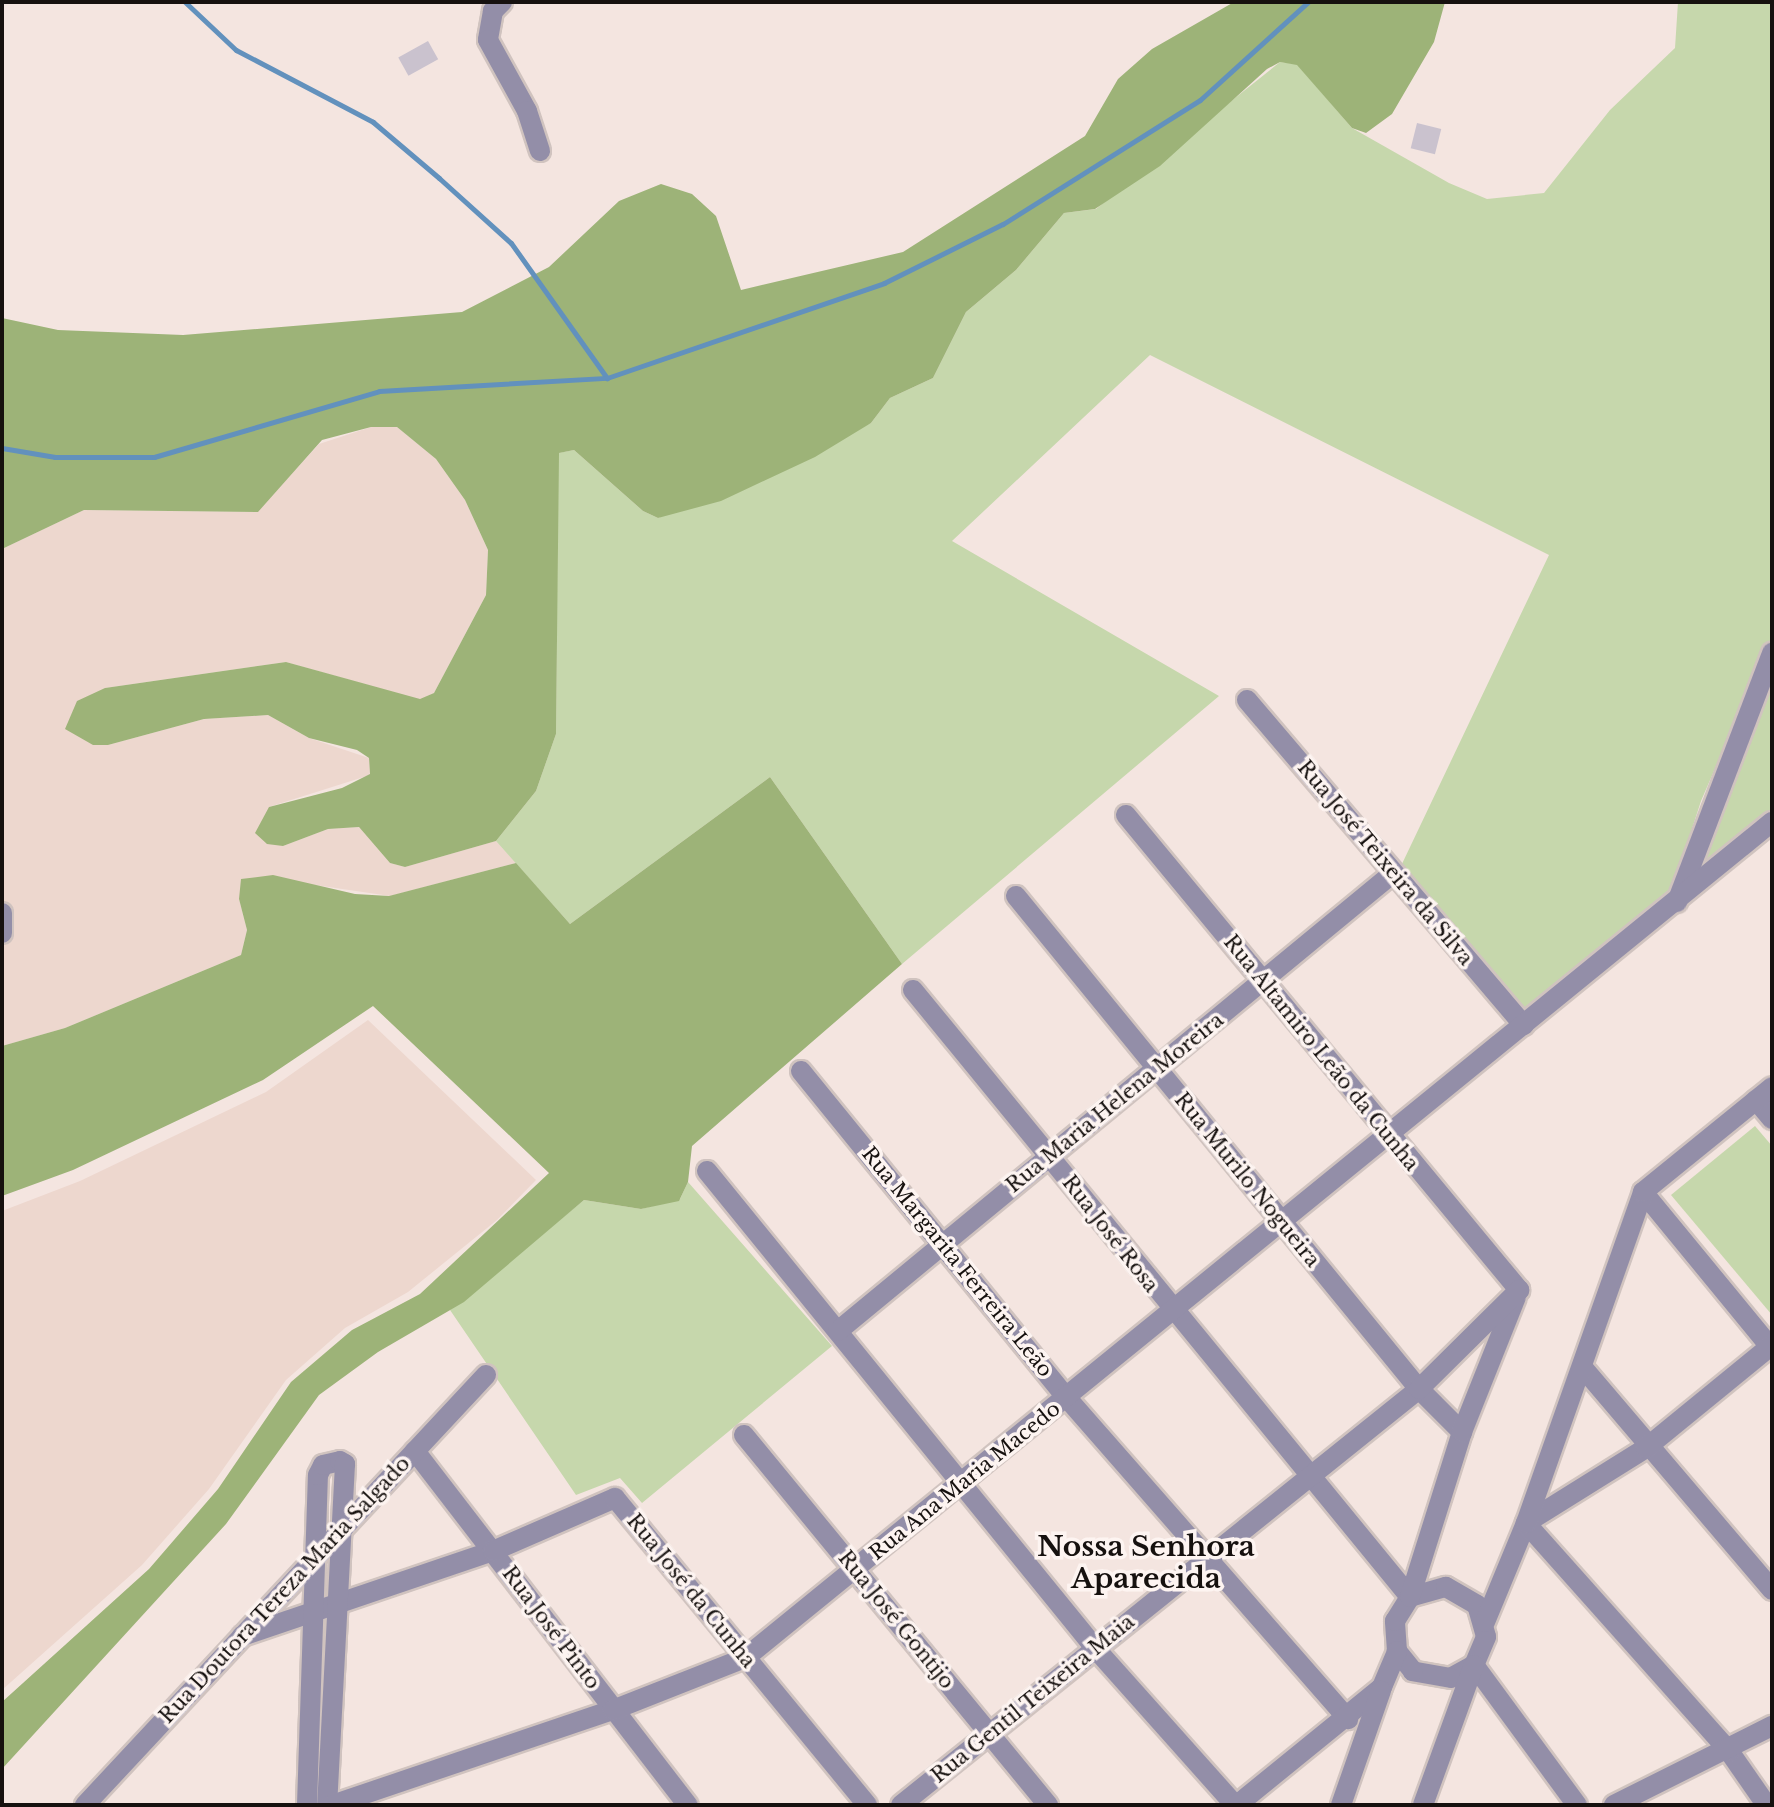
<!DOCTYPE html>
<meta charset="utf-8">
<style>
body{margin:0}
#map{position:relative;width:1774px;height:1807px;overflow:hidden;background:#f4e5e0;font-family:"Libre Baskerville",serif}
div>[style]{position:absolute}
.built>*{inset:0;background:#edd7ce}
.green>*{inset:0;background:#c6d7ac}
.forest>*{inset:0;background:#9db378}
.stream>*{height:5px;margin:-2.5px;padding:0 2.5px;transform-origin:2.5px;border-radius:2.5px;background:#6291bd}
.building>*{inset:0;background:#cac2ce;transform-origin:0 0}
.roads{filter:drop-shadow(2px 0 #d0c3bf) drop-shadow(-2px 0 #d0c3bf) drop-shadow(0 2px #d0c3bf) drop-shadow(0 -2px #d0c3bf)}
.minor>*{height:20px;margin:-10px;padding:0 10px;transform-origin:10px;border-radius:10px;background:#938ea8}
span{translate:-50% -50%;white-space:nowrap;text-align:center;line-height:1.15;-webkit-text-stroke:7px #fdf4f1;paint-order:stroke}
.street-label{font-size:20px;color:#16110f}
.district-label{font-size:28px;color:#16110f;font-weight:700}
.frame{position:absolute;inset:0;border:4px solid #16110f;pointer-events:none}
</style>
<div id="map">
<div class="built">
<div style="clip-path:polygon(371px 427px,397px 427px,436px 459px,465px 500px,488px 550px,486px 595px,434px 693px,420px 700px,286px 662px,105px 688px,108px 745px,204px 719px,268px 715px,309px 738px,369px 758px,370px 775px,269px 807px,283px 846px,328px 829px,359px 827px,390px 863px,405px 867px,496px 841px,516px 863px,390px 896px,315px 885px,239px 899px,247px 930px,241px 955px,65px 1028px,2px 1046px,2px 549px,84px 510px,257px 512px,319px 444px)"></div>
<div style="clip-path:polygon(368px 1020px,536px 1180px,497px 1220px,408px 1292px,345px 1328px,286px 1380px,209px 1489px,142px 1565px,2px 1690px,2px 1211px,80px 1181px,266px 1092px)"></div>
</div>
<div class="green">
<div style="clip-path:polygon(1678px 2px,1772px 2px,1772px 637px,1701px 801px,1670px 897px,1521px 1014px,1401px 866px,1549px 555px,1150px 355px,952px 541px,1219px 696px,902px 964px,770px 777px,570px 924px,496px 841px,536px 791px,556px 734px,558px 453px,574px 450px,643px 511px,658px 518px,871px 423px,890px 398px,933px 378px,966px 312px,1016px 270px,1064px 213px,1096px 209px,1280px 62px,1297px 64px,1352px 128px,1449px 183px,1487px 199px,1544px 193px,1610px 110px,1675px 48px)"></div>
<div style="clip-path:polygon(1772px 666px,1772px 815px,1686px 888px)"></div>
<div style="clip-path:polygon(1755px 1126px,1772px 1146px,1772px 1315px,1671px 1195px)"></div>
<div style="clip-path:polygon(688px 1182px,832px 1346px,642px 1503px,620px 1478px,576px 1495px,450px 1310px,584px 1200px,641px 1209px,680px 1199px)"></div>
</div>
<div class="forest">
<div style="clip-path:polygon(1234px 2px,1445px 2px,1434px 42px,1392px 114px,1366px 133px,1352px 128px,1297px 65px,1280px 62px,1267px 69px,1160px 166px,1095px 209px,1064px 213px,1016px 270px,966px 312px,933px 378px,890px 398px,871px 423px,815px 457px,721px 501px,658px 518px,643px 511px,574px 450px,559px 453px,556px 734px,536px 791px,496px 841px,405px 867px,390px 863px,359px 827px,328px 829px,283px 846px,267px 844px,255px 833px,269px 807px,342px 788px,370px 774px,369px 758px,357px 750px,309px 738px,268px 715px,204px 719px,108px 745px,93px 745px,65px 729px,77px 701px,105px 688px,286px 662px,420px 699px,434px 693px,486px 595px,488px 550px,465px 500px,436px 459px,397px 427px,371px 427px,322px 440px,258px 512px,84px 510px,2px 549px,2px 318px,58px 330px,183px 335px,462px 312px,549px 267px,619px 201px,661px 184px,692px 194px,716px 216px,741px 290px,903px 252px,1085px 136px,1118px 79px,1152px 49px)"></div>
<div style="clip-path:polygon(770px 777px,902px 964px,692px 1146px,688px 1182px,679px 1201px,641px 1209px,584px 1200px,464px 1302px,378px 1352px,319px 1395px,226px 1524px,2px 1769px,2px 1702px,149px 1569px,218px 1489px,291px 1382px,352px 1330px,420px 1294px,549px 1173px,373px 1006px,263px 1080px,73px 1170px,2px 1196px,2px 1046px,65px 1028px,241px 955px,247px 930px,239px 899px,241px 879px,273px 875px,355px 894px,389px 896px,516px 863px,570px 924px)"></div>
</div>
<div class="stream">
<div style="left:185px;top:2px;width:70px;rotate:43.3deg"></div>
<div style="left:236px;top:50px;width:155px;rotate:27.7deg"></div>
<div style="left:373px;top:122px;width:87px;rotate:40.3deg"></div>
<div style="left:439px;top:178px;width:97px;rotate:42.1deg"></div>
<div style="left:511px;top:243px;width:166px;rotate:54.6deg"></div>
<div style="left:2px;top:448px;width:54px;rotate:9.6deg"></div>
<div style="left:55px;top:457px;width:99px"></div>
<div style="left:154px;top:457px;width:234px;rotate:-16.3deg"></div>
<div style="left:379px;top:391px;width:228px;rotate:-3.3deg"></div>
<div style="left:607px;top:378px;width:293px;rotate:-18.9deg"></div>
<div style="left:884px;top:283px;width:133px;rotate:-26.4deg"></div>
<div style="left:1003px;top:224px;width:233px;rotate:-32.2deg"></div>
<div style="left:1200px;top:100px;width:146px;rotate:-42.2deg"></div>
</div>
<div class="building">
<div style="left:428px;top:41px;width:21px;height:34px;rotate:61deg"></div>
<div style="left:1417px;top:123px;width:25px;height:26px;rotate:14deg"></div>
</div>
<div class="roads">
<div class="minor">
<div style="left:502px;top:2px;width:13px;rotate:135deg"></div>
<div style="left:493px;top:11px;width:29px;rotate:100deg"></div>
<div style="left:488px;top:40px;width:81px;rotate:61.2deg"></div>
<div style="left:527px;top:111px;width:42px;rotate:72deg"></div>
<div style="left:1247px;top:700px;width:427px;rotate:49.6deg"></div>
<div style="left:1126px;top:815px;width:617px;rotate:50.4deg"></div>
<div style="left:1016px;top:896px;width:637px;rotate:50.74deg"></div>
<div style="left:1419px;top:1389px;width:61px;rotate:45deg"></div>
<div style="left:1677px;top:902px;width:267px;rotate:-69.1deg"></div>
<div style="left:2px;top:913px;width:20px;rotate:90deg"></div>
<div style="left:913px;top:990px;width:785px;rotate:50.69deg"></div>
<div style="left:801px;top:1071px;width:422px;rotate:50.9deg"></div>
<div style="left:1067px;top:1398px;width:427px;rotate:48.8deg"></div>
<div style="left:1756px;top:1100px;width:25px;rotate:50deg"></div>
<div style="left:707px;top:1171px;width:615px;rotate:50.87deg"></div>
<div style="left:1095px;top:1648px;width:210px;rotate:48.3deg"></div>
<div style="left:1643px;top:1192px;width:203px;rotate:50.6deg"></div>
<div style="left:838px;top:1331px;width:718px;rotate:-39.52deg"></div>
<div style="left:1584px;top:1369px;width:290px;rotate:49.6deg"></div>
<div style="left:744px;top:1435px;width:479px;rotate:50.6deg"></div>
<div style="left:415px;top:1451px;width:447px;rotate:52.4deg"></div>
<div style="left:1410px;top:1597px;width:37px;rotate:-16deg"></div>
<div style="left:1446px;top:1587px;width:36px;rotate:30deg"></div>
<div style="left:1477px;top:1605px;width:33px;rotate:74deg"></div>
<div style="left:1486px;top:1637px;width:30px;rotate:113deg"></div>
<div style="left:1474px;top:1665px;width:26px;rotate:151deg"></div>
<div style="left:1451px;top:1678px;width:39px;rotate:-170deg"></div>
<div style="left:1413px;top:1671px;width:26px;rotate:-129deg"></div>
<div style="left:1397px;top:1651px;width:30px;rotate:-94deg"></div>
<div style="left:1395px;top:1621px;width:28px;rotate:-58deg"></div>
<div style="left:1410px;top:1597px;width:173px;rotate:-72.5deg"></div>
<div style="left:1462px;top:1432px;width:145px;rotate:-68.2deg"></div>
<div style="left:1485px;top:1622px;width:107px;rotate:-67.5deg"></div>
<div style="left:1526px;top:1523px;width:142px;rotate:-32deg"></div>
<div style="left:1646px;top:1448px;width:163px;rotate:-39.3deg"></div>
<div style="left:242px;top:1636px;width:265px;rotate:-18.7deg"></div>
<div style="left:493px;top:1551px;width:133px;rotate:-23.5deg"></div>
<div style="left:615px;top:1498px;width:397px;rotate:50.6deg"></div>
<div style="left:1474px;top:1665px;width:174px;rotate:53.7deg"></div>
<div style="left:1763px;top:1800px;width:60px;rotate:-124.8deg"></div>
<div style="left:1729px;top:1751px;width:305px;rotate:-131.7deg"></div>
<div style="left:1526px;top:1523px;width:351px;rotate:-70.5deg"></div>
<div style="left:1643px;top:1192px;width:166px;rotate:-39.1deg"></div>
<div style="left:85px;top:1805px;width:588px;rotate:-47deg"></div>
<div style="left:307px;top:1805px;width:330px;rotate:-88.1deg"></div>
<div style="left:318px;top:1475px;width:11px;rotate:-63deg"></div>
<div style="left:323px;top:1465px;width:17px;rotate:-13deg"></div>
<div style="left:340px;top:1461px;width:6px;rotate:31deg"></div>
<div style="left:345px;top:1464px;width:341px;rotate:93deg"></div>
<div style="left:332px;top:1805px;width:297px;rotate:-18.7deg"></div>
<div style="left:613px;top:1710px;width:142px;rotate:-21.5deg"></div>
<div style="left:745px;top:1658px;width:1324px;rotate:-39.15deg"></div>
<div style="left:901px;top:1805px;width:664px;rotate:-38.77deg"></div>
<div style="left:1419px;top:1389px;width:141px;rotate:-44.7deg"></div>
<div style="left:1237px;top:1805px;width:187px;rotate:-39.1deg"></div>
<div style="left:1382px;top:1687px;width:39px;rotate:-67deg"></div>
<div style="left:1341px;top:1805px;width:121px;rotate:-70.7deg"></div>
<div style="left:1423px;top:1805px;width:149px;rotate:-70deg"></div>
<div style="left:1614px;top:1805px;width:177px;rotate:-26.6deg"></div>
</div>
</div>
<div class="street-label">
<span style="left:1385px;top:863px;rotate:50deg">Rua José Teixeira da Silva</span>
<span style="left:1321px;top:1053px;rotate:51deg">Rua Altamiro Leão da Cunha</span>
<span style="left:1115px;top:1103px;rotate:-39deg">Rua Maria Helena Moreira</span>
<span style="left:1247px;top:1180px;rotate:51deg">Rua Murilo Nogueira</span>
<span style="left:1110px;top:1234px;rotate:52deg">Rua José Rosa</span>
<span style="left:957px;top:1262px;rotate:51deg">Rua Margarita Ferreira Leão</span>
<span style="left:965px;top:1481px;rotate:-39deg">Rua Ana Maria Macedo</span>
<span style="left:285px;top:1590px;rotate:-47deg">Rua Doutora Tereza Maria Salgado</span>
<span style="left:691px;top:1591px;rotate:51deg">Rua José da Cunha</span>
<span style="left:896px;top:1620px;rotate:51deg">Rua José Gontijo</span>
<span style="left:551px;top:1628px;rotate:53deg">Rua José Pinto</span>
<span style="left:1033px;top:1699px;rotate:-39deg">Rua Gentil Teixeira Maia</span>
</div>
<div class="district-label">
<span style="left:1146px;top:1563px">Nossa Senhora<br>Aparecida</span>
</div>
<div class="frame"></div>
</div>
